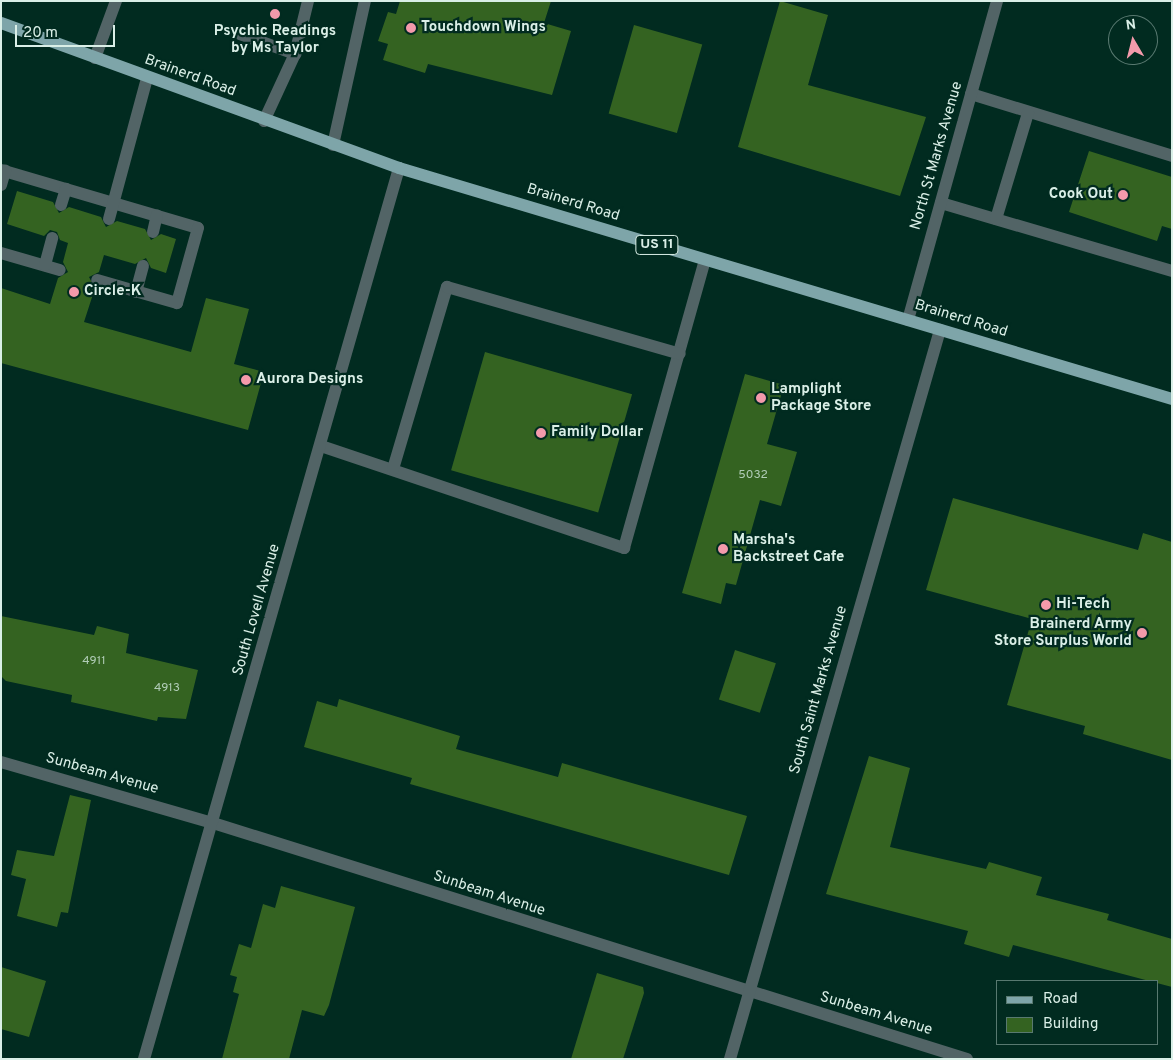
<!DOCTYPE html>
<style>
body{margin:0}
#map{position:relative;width:1173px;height:1060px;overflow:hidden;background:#012b20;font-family:Overpass,sans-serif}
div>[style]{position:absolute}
.building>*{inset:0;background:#346321;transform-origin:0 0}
.service>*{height:12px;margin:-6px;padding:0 6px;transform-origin:6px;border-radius:6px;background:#526466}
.minor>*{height:12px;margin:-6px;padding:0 6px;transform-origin:6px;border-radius:6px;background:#526466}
.primary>*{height:12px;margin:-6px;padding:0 6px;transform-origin:6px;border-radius:6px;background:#7ea5a9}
.dots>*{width:14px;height:14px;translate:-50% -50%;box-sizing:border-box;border:2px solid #012b20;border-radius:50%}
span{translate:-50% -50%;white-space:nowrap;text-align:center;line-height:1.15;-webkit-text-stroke:4.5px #012b20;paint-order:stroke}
.number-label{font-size:12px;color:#b0ccb6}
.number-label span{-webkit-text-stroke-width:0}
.shield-label span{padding:1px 4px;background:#012b20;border:1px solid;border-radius:4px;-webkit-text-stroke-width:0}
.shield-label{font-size:14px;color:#daefe7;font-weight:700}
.poi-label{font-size:15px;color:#daefe7;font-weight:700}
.left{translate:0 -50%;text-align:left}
.right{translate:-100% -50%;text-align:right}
.street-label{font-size:15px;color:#daefe7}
.frame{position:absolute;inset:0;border:2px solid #daefe7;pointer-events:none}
.legend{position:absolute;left:996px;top:980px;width:162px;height:65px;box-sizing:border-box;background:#012b20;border:1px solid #587970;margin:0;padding:6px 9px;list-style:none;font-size:15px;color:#daefe7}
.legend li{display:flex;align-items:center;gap:10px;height:25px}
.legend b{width:25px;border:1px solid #587970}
.north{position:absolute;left:1108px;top:15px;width:50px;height:50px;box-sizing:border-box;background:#012b20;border:1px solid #587970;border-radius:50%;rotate:352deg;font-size:14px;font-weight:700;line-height:20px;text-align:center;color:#daefe7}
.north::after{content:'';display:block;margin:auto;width:18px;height:22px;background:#f39aab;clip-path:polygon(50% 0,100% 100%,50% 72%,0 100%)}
.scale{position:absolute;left:15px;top:25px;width:100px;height:22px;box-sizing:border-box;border:2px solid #daefe7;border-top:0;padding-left:6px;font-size:15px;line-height:18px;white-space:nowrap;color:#daefe7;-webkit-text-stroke:4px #012b20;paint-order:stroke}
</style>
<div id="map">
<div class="building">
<div style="clip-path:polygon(400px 1px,551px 1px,544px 23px,571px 31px,552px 95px,428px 64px,425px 73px,383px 60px,388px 44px,378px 41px,388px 12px,396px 14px)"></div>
<div style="clip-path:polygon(780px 1px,828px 15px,808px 85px,926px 117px,900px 196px,738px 147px)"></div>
<div style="left:634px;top:25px;width:71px;height:92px;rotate:16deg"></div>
<div style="clip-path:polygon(1089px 151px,1172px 177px,1172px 229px,1162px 226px,1157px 241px,1069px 212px)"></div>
<div style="clip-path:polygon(17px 191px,53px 202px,59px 213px,69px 207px,101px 217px,106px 227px,117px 221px,145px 229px,151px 240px,161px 234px,176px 239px,166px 273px,151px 268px,146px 258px,135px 264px,104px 255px,99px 272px,89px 277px,95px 288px,84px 322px,191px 352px,206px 298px,249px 309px,234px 364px,264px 372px,248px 430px,1px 363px,1px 288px,50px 304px,58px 278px,68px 272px,63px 262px,68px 243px,60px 240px,57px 232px,50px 230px,44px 236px,7px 224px)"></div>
<div style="left:485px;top:352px;width:153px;height:123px;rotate:16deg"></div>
<div style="clip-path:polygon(745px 374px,784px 385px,767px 444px,797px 452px,781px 506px,760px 500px,736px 585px,726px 583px,721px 604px,682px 593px)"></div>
<div style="clip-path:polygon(953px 498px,1138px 550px,1143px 533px,1172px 542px,1172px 760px,1083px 734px,1085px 726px,1007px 705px,1032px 619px,926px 590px)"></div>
<div style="clip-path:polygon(1px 616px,94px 635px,97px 626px,129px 634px,126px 653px,198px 670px,186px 719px,158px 717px,157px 721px,71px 702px,72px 695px,6px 681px,1px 676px)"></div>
<div style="left:735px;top:650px;width:43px;height:52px;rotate:18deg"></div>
<div style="clip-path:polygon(339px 699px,460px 736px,456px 749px,558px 777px,562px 763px,747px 816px,729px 875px,410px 784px,412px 778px,304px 747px,317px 701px,337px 707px)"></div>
<div style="clip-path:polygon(869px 756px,910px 768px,890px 847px,986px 869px,989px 862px,1042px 877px,1036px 895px,1109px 914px,1107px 920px,1172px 939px,1172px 987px,1013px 945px,1009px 957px,964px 944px,968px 931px,826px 894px)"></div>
<div style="clip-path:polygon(70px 795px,91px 800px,68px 913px,61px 912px,57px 927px,17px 916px,26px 879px,11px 875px,17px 850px,54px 856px)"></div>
<div style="clip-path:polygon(281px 886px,355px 907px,329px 1005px,324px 1016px,302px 1010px,289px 1059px,222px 1059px,239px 994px,233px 992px,237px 977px,230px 975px,239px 944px,251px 948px,263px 904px,275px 908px)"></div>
<div style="clip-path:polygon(1px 967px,46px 981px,29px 1037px,1px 1029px)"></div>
<div style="clip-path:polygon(597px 973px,643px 987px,644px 993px,623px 1059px,571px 1059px)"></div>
</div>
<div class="service">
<div style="left:240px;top:34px;width:59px;rotate:20deg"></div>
<div style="left:95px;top:58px;width:61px;rotate:-69.8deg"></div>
<div style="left:971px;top:94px;width:210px;rotate:17.1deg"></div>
<div style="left:264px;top:121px;width:74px;rotate:-65.2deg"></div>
<div style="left:295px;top:54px;width:55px;rotate:-76.2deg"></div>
<div style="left:333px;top:145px;width:148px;rotate:-77.5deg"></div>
<div style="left:1px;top:170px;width:205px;rotate:16.4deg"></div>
<div style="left:198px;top:228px;width:78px;rotate:105.6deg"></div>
<div style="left:177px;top:303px;width:83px;rotate:-164deg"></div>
<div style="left:1px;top:185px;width:15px;rotate:-74deg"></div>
<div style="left:941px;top:203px;width:241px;rotate:16.4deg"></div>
<div style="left:61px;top:205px;width:17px;rotate:-73deg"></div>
<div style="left:109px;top:219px;width:146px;rotate:-74.9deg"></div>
<div style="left:996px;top:219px;width:111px;rotate:-73.2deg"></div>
<div style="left:153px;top:232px;width:17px;rotate:-77deg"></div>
<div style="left:1px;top:253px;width:61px;rotate:16.1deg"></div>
<div style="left:45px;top:265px;width:28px;rotate:-75deg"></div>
<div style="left:136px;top:292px;width:27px;rotate:-75deg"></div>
<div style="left:321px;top:446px;width:320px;rotate:18.6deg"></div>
<div style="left:624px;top:548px;width:299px;rotate:-74.3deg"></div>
<div style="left:393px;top:469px;width:190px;rotate:-73.5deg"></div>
<div style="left:447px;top:287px;width:242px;rotate:16deg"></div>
</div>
<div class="minor">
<div style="left:908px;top:320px;width:331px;rotate:-74.4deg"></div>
<div style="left:1px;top:762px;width:221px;rotate:16.1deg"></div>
<div style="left:213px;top:823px;width:790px;rotate:17.38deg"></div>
<div style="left:144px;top:1059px;width:927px;rotate:-74.03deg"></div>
<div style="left:730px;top:1059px;width:759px;rotate:-73.93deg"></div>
</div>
<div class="primary">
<div style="left:1px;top:23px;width:424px;rotate:20deg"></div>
<div style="left:399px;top:168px;width:807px;rotate:16.64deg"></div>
</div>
<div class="dots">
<div style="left:275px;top:14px;background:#f39aab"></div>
<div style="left:411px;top:28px;background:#f39aab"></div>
<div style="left:1123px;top:195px;background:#f39aab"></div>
<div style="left:74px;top:292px;background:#f39aab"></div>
<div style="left:246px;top:380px;background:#f39aab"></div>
<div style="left:761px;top:398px;background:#f39aab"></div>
<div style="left:541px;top:433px;background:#f39aab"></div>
<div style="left:723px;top:549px;background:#f39aab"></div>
<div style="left:1046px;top:605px;background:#f39aab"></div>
<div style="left:1142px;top:633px;background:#f39aab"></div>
</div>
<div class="number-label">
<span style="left:753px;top:476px">5032</span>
<span style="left:94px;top:662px">4911</span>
<span style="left:167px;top:689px">4913</span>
</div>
<div class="shield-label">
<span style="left:657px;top:245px">US 11</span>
</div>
<div class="poi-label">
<span class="left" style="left:421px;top:28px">Touchdown Wings</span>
<span style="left:275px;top:40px">Psychic Readings<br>by Ms Taylor</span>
<span class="right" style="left:1113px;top:195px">Cook Out</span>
<span class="left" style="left:84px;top:292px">Circle-K</span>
<span class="left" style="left:256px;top:380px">Aurora Designs</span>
<span class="left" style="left:771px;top:398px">Lamplight<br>Package Store</span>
<span class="left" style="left:551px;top:433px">Family Dollar</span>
<span class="left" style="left:733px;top:549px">Marsha's<br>Backstreet Cafe</span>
<span class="left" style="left:1056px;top:605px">Hi-Tech</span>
<span class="right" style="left:1132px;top:633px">Brainerd Army<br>Store Surplus World</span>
</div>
<div class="street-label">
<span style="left:190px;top:76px;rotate:20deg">Brainerd Road</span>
<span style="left:937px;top:156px;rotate:-74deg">North St Marks Avenue</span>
<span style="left:573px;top:203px;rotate:17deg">Brainerd Road</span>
<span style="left:961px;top:319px;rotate:17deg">Brainerd Road</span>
<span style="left:257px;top:610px;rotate:-74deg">South Lovell Avenue</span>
<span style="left:819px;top:690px;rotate:-74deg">South Saint Marks Avenue</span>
<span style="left:102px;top:774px;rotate:16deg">Sunbeam Avenue</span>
<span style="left:489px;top:894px;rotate:18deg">Sunbeam Avenue</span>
<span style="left:876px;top:1014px;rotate:17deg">Sunbeam Avenue</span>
</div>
<div class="frame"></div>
<ul class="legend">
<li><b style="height:6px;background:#7ea5a9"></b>Road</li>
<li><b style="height:14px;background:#346321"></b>Building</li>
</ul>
<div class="north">N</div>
<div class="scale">20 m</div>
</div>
